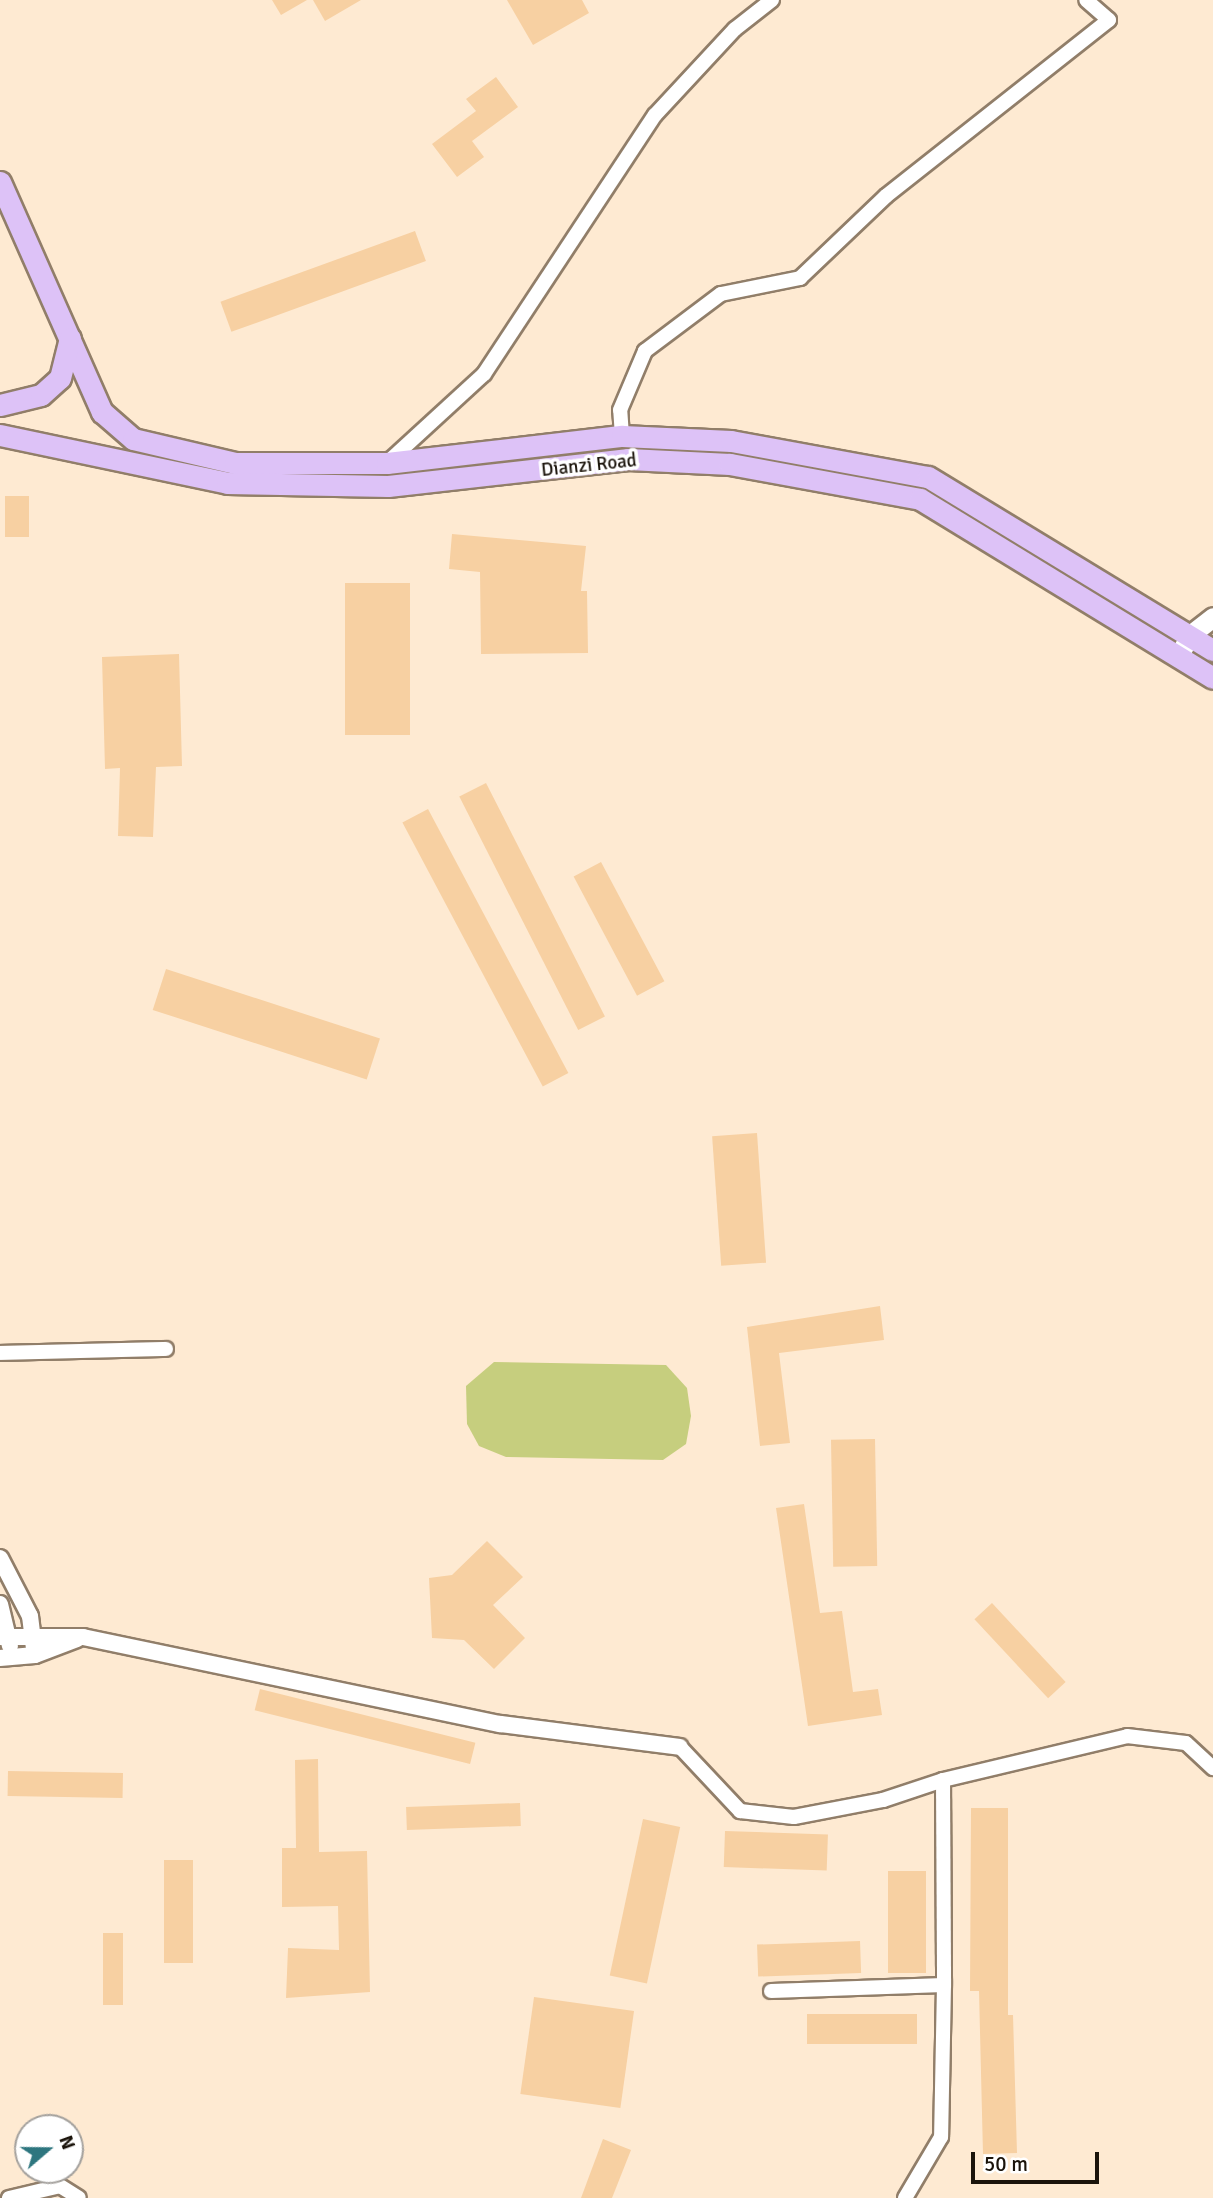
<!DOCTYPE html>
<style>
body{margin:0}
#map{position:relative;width:1213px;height:2198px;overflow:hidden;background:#feead2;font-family:Signika,sans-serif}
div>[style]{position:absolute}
.green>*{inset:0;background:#c6ce7e}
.building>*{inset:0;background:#f7d0a2;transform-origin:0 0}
.roads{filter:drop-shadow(2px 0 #917e69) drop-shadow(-2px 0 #917e69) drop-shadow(0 2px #917e69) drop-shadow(0 -2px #917e69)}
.minor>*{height:14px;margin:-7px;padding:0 7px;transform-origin:7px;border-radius:7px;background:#fff}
.tertiary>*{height:16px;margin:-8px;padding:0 8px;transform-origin:8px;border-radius:8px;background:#fff}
.secondary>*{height:19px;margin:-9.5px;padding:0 9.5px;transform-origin:9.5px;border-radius:9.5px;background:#fff}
.primary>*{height:21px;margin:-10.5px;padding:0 10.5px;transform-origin:10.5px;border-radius:10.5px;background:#ddc2f7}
span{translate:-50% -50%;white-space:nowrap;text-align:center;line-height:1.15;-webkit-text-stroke:7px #fff;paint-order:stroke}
.street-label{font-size:19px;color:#1b140b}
.north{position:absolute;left:14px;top:2114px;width:70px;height:70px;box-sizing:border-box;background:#fff;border:2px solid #a4a19d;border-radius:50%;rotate:70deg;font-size:19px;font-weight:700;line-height:28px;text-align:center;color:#1b140b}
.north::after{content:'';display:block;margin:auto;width:24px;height:32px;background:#2e767f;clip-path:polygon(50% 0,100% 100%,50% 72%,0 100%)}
.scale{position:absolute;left:971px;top:2152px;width:128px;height:32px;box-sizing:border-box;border:4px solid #1b140b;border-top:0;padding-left:9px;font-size:21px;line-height:24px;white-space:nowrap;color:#1b140b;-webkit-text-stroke:5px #fff;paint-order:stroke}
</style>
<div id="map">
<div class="green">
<div style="clip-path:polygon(494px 1362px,666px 1365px,687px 1388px,691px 1416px,686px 1444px,663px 1460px,506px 1457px,479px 1446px,467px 1424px,466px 1386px)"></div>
</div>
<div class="building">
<div style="clip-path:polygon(272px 0,307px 0,281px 15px)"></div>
<div style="clip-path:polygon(313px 0,361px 0,325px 21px)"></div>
<div style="clip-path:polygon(507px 0,582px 0,589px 13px,533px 45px)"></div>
<div style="clip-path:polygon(496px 77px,518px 107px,472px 141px,484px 157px,457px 177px,432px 144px,476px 111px,466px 99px)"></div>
<div style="left:415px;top:231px;width:32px;height:207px;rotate:70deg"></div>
<div style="left:5px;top:496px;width:24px;height:41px"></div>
<div style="clip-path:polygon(452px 534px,586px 546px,581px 591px,587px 591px,588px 653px,481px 654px,480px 572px,449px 569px)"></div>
<div style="left:345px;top:583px;width:65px;height:152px"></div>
<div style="clip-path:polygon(179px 654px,182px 766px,156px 767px,153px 837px,118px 836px,120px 768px,105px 769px,102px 657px)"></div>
<div style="left:486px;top:783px;width:262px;height:30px;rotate:63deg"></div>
<div style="left:428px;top:809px;width:299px;height:29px;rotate:62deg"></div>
<div style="left:601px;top:862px;width:135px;height:31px;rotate:62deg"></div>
<div style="left:166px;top:969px;width:225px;height:43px;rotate:18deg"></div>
<div style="left:757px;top:1133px;width:130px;height:45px;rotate:86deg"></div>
<div style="clip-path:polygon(880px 1306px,884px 1340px,779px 1353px,790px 1443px,760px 1446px,747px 1327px)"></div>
<div style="left:875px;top:1439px;width:127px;height:44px;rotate:89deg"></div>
<div style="clip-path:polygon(804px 1504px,820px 1613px,842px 1611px,853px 1692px,878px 1689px,882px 1715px,808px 1726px,776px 1508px)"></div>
<div style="clip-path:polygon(487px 1541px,523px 1577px,493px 1605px,525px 1638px,494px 1669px,464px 1640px,432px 1638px,429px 1578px,452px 1575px)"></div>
<div style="left:992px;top:1603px;width:108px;height:24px;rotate:47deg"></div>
<div style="left:260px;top:1689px;width:222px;height:22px;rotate:14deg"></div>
<div style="clip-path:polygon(318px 1759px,319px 1852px,367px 1851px,370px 1992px,286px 1998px,288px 1948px,339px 1950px,338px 1906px,282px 1907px,282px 1848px,296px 1848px,295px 1760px)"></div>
<div style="left:8px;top:1771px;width:115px;height:25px;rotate:1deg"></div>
<div style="left:520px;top:1803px;width:23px;height:114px;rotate:88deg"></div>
<div style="clip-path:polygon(971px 1808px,1008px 1808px,1008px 2015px,1013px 2015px,1017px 2153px,983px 2154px,979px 1991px,970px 1991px)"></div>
<div style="left:643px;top:1819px;width:38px;height:160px;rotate:12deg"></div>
<div style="left:725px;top:1831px;width:103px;height:36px;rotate:2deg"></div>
<div style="left:164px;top:1860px;width:29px;height:103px"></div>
<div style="left:888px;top:1871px;width:38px;height:102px"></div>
<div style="left:103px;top:1933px;width:20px;height:72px"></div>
<div style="left:860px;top:1941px;width:32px;height:103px;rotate:88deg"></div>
<div style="left:534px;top:1997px;width:101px;height:98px;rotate:8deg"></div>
<div style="left:917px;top:2014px;width:30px;height:110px;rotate:90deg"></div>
<div style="clip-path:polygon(603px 2139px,631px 2150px,612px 2198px,581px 2198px)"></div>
</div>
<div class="roads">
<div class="minor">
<div style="left:622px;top:436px;width:26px;rotate:-94deg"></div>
<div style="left:620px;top:410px;width:64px;rotate:-67deg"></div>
<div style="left:645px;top:351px;width:95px;rotate:-36.9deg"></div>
<div style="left:721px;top:294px;width:81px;rotate:-11.4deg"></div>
<div style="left:800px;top:278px;width:119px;rotate:-43.6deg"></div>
<div style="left:886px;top:196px;width:284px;rotate:-38.3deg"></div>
<div style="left:1109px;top:20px;width:30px;rotate:-139deg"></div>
<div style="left:388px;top:462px;width:130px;rotate:-42.5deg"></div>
<div style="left:484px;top:374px;width:310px;rotate:-56.6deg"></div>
<div style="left:655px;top:115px;width:117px;rotate:-47.1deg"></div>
<div style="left:735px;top:29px;width:47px;rotate:-38.1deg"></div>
<div style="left:0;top:1353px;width:166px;rotate:-1.4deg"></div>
<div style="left:680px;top:1747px;width:88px;rotate:46.8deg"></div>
<div style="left:740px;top:1811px;width:54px;rotate:6.3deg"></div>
<div style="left:794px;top:1817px;width:91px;rotate:-10.8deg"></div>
<div style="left:883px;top:1800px;width:63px;rotate:-18.4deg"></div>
<div style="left:943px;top:1780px;width:205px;rotate:89.7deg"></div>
<div style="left:943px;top:1780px;width:189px;rotate:-13.4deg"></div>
<div style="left:1127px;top:1736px;width:59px;rotate:6.8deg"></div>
<div style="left:1186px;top:1743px;width:37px;rotate:43deg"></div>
<div style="left:771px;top:1991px;width:173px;rotate:-2deg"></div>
<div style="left:944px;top:1985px;width:152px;rotate:91.1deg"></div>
<div style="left:941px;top:2137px;width:71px;rotate:120.5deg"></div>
<div style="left:9px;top:2198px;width:52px;rotate:-13.2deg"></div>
<div style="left:60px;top:2186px;width:22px;rotate:32deg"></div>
</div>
<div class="tertiary">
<div style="left:0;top:1558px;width:65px;rotate:62.7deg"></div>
<div style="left:30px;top:1616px;width:39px;rotate:83deg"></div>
<div style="left:0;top:1604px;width:43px;rotate:76.6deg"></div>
<div style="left:0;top:1637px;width:83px"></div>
<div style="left:83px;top:1637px;width:427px;rotate:11.8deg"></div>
<div style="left:501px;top:1724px;width:180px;rotate:7.3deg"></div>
<div style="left:0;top:1658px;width:35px;rotate:-5deg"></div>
<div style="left:35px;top:1655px;width:45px;rotate:-20.9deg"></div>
</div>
<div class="secondary">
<div style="left:1179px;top:655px;width:23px;rotate:-61deg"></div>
<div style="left:1190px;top:635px;width:29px;rotate:-38deg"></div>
</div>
<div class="primary">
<div style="left:0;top:182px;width:252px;rotate:66.1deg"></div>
<div style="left:102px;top:412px;width:41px;rotate:41.1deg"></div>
<div style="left:133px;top:439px;width:105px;rotate:13.2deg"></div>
<div style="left:235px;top:463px;width:152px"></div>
<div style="left:387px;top:463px;width:237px;rotate:-6.6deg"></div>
<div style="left:622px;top:436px;width:109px;rotate:2.6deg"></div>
<div style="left:731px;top:441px;width:200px;rotate:10.4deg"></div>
<div style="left:928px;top:477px;width:333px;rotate:31.3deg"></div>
<div style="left:0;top:405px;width:42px;rotate:-13.7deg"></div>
<div style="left:41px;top:395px;width:25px;rotate:-42deg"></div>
<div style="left:60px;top:378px;width:41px;rotate:-76deg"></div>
<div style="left:0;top:435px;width:232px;rotate:11.9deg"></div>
<div style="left:227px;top:483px;width:161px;rotate:1.1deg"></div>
<div style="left:388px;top:486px;width:242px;rotate:-6.4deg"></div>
<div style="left:628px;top:459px;width:102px;rotate:2.8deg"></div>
<div style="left:730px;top:464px;width:193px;rotate:10.4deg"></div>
<div style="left:920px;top:499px;width:343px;rotate:31.4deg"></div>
</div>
</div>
<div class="street-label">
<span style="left:589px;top:466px;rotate:-6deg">Dianzi Road</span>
</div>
<div class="north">N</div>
<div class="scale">50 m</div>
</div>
